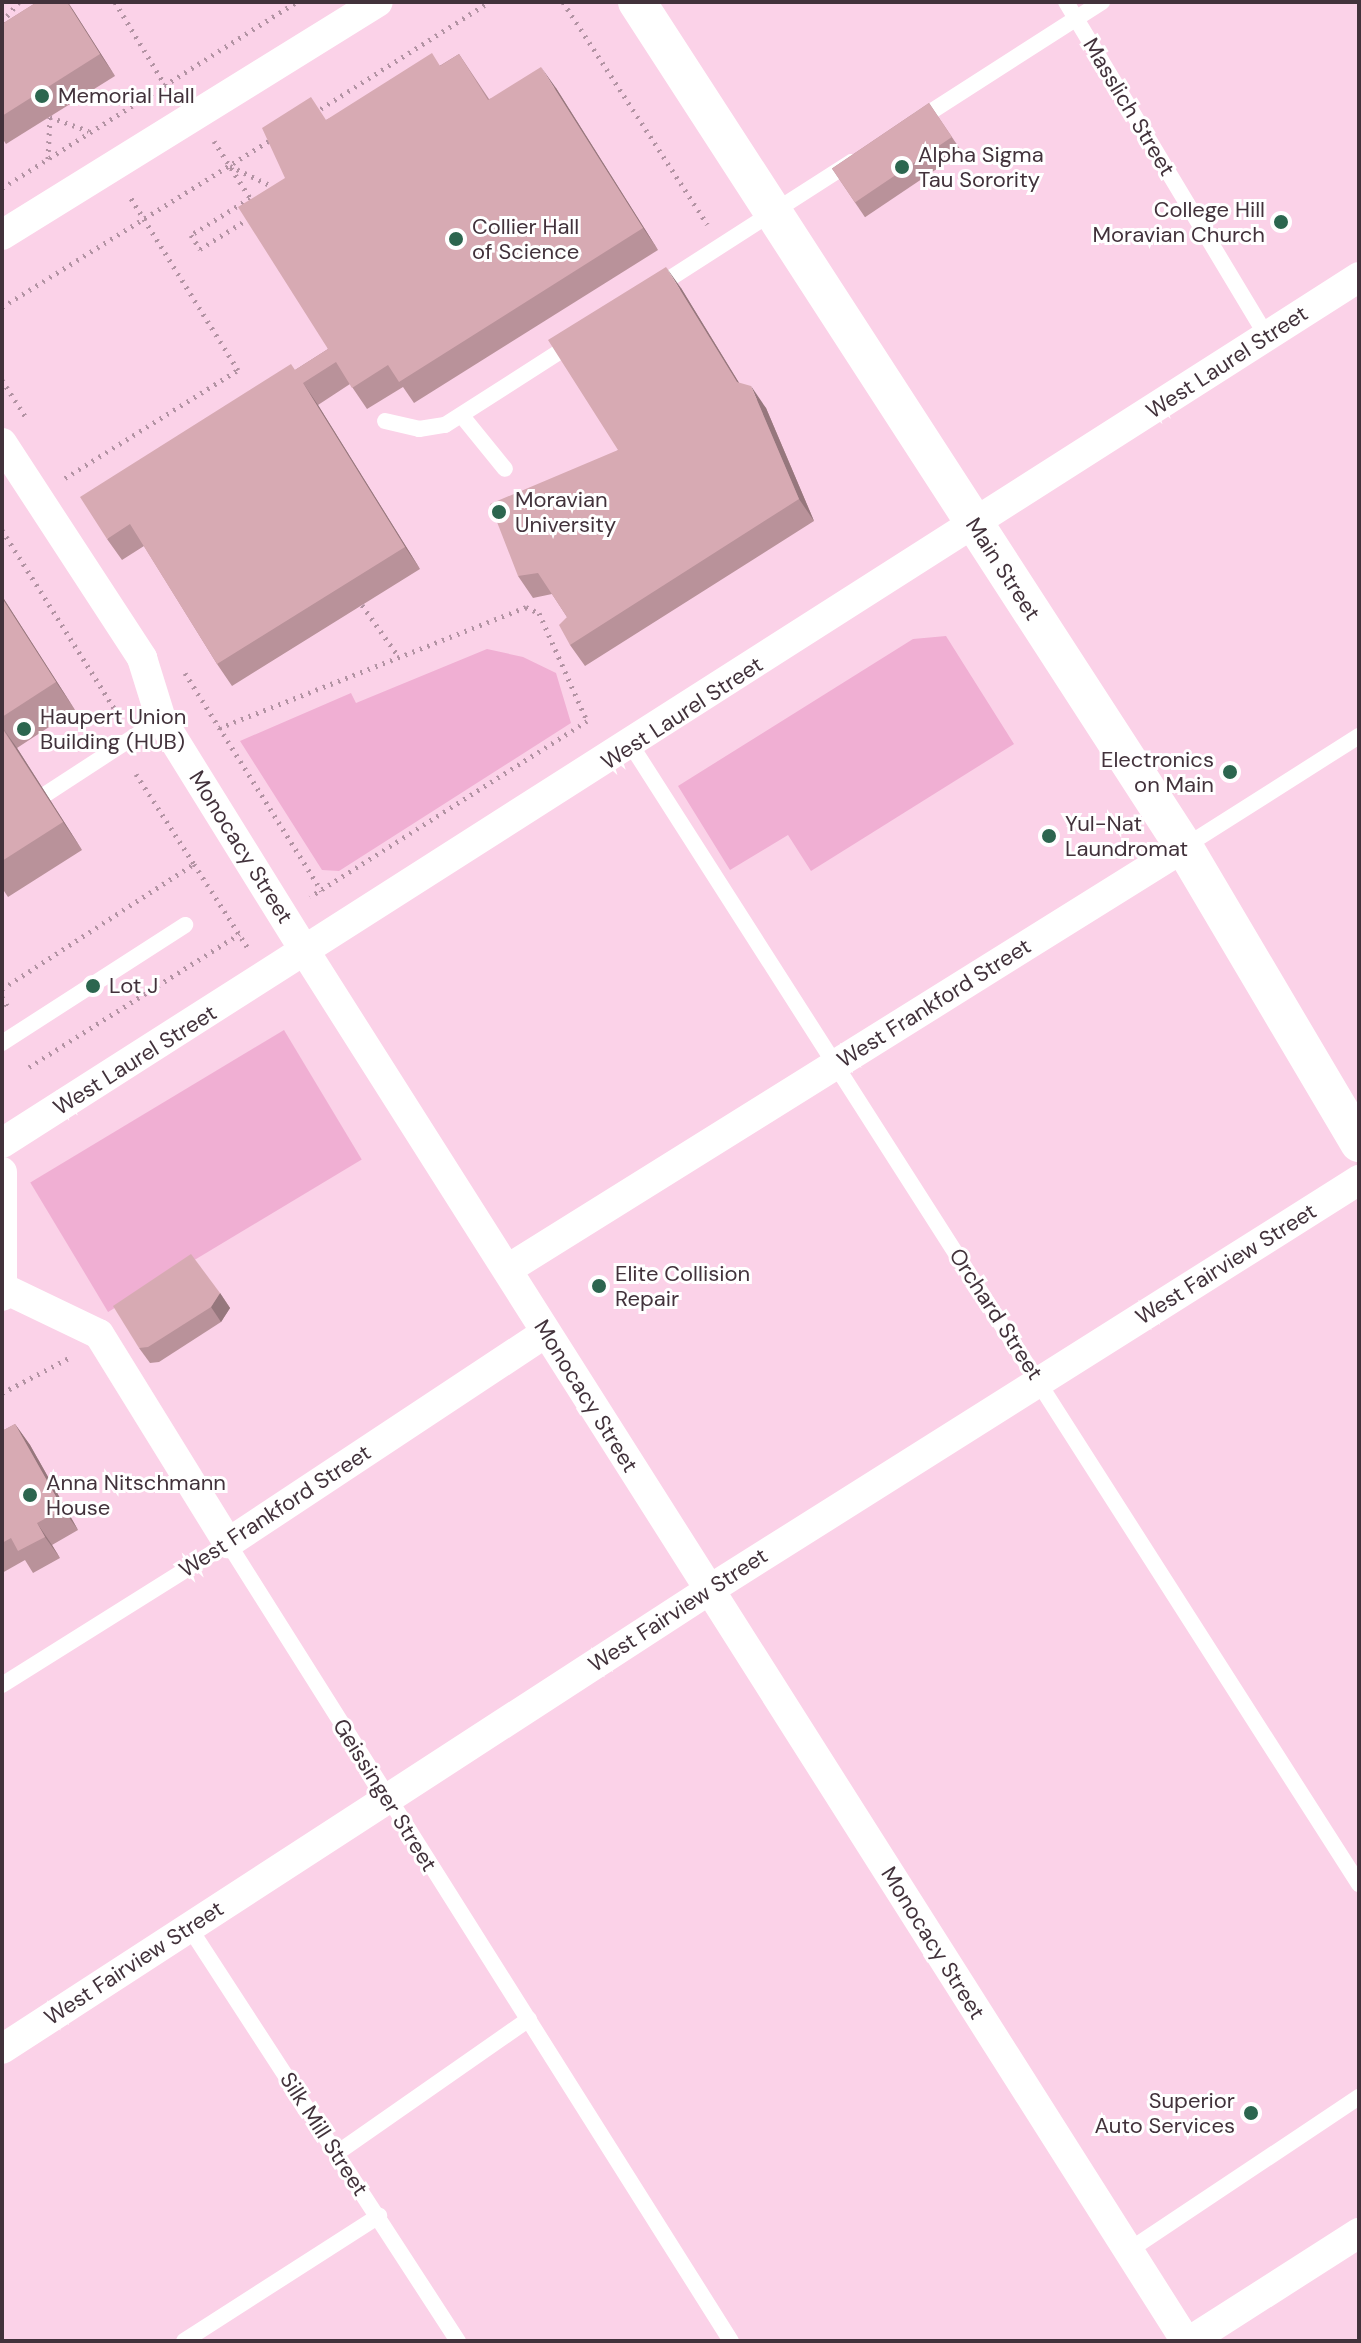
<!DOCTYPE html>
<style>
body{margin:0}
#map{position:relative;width:1361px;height:2343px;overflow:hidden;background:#fbd2e8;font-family:"DM Sans",sans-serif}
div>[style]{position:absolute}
.green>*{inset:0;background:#f0afd3;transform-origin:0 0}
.path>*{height:5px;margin-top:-2.5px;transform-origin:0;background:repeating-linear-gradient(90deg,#b293a3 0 2px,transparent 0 8px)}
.service>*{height:16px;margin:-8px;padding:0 8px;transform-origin:8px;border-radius:8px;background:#fff}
.minor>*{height:30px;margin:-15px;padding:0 15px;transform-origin:15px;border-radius:15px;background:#fff}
.tertiary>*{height:38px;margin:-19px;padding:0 19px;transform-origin:19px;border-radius:19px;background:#fff}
.wall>*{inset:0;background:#b9929a;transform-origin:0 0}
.shaded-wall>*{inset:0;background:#96777d}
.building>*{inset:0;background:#d7aab3;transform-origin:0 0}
.dots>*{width:22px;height:22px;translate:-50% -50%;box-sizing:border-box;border:4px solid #fff;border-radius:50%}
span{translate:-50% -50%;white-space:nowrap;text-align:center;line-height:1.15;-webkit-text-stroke:6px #fff;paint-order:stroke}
.poi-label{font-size:22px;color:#42323b}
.left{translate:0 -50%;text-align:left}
.right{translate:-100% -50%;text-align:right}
.street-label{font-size:22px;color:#42323b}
.frame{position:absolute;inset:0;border:4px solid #42323b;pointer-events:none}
</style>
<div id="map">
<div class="green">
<div style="clip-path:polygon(946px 636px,1014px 744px,811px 871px,788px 835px,730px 870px,678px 786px,913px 639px)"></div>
<div style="clip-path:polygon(487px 649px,523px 657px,556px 673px,571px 723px,339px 871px,322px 870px,240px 741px,351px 693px,356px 703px)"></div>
<div style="left:284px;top:1030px;width:151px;height:296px;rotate:59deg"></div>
</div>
<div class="path">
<div style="left:115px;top:2px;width:109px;rotate:58.9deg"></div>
<div style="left:563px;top:2px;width:265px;rotate:57deg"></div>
<div style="left:2px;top:22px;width:26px;rotate:-50deg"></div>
<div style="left:314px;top:113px;width:207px;rotate:-32.4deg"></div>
<div style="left:214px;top:141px;width:67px;rotate:57.7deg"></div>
<div style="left:250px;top:198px;width:70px;rotate:147.9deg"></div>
<div style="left:191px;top:235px;width:17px;rotate:57deg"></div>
<div style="left:200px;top:249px;width:60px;rotate:-32.1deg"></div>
<div style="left:48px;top:159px;width:42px;rotate:-87.3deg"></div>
<div style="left:50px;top:117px;width:41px;rotate:19.7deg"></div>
<div style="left:230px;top:166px;width:51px;rotate:25.6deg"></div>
<div style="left:2px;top:188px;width:348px;rotate:-32.3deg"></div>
<div style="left:2px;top:307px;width:318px;rotate:-31.9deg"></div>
<div style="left:2px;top:380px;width:43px;rotate:57.4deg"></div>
<div style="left:65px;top:478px;width:204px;rotate:-32deg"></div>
<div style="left:238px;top:370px;width:206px;rotate:-121.9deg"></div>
<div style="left:2px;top:530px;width:214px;rotate:57.8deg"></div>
<div style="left:362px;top:605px;width:64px;rotate:54.6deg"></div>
<div style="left:185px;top:673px;width:257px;rotate:57.9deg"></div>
<div style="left:219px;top:728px;width:330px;rotate:-21.5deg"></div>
<div style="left:526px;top:607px;width:14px;rotate:25deg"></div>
<div style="left:539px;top:613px;width:118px;rotate:66deg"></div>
<div style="left:587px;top:721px;width:328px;rotate:147.6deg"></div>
<div style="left:136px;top:774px;width:107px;rotate:57.2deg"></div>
<div style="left:2px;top:989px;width:229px;rotate:-33.1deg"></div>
<div style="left:194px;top:864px;width:100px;rotate:57.3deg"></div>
<div style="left:2px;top:997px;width:14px;rotate:60deg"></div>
<div style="left:29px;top:1067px;width:249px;rotate:-32.3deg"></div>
<div style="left:2px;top:1393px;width:76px;rotate:-27.6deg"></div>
</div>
<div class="service">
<div style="left:1066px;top:2px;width:390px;rotate:59deg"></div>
<div style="left:918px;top:120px;width:219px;rotate:-32.7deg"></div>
<div style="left:655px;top:288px;width:233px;rotate:-32.7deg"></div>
<div style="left:462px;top:416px;width:68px;rotate:50.9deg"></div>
<div style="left:385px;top:421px;width:35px;rotate:13deg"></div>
<div style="left:419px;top:429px;width:26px;rotate:-9deg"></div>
<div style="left:445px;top:425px;width:152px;rotate:-32.6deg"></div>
<div style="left:631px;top:745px;width:1352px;rotate:57.42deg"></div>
<div style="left:46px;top:794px;width:137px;rotate:-33.1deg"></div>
<div style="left:1184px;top:847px;width:207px;rotate:-32.4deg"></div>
<div style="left:2px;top:1043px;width:218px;rotate:-32.8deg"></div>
<div style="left:2px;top:1685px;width:267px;rotate:-32.1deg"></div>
<div style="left:228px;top:1543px;width:943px;rotate:57.78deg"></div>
<div style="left:189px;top:1927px;width:494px;rotate:57deg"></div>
<div style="left:337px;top:2153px;width:234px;rotate:-34.9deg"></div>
<div style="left:1128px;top:2251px;width:278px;rotate:-33.7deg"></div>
<div style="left:184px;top:2341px;width:232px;rotate:-32.7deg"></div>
</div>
<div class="minor">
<div style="left:2px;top:235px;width:442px;rotate:-31.8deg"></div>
<div style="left:2px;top:443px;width:257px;rotate:56.9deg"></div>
<div style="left:142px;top:658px;width:64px;rotate:72.7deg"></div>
<div style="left:161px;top:719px;width:275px;rotate:58.2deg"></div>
<div style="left:306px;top:953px;width:1643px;rotate:57.63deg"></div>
<div style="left:2px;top:1143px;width:1610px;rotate:-32.54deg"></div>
<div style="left:2px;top:1172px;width:124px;rotate:90deg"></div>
<div style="left:508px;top:1269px;width:797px;rotate:-31.97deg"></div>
<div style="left:5px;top:1289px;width:104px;rotate:25.6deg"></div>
<div style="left:99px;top:1334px;width:246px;rotate:58.3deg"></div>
<div style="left:228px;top:1543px;width:380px;rotate:-33.5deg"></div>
<div style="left:2px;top:2049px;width:843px;rotate:-32.99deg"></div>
<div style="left:709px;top:1590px;width:769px;rotate:-32.24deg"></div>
<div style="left:1190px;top:2341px;width:201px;rotate:-32.6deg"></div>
</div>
<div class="tertiary">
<div style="left:637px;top:2px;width:1007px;rotate:57.08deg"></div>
<div style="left:1184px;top:847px;width:344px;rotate:59.4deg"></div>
</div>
<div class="wall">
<div style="clip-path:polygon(37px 2px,68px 2px,115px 76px,6px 144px,2px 138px,2px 24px)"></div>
<div style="clip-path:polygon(459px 54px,489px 99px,556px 88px,658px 250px,414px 403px,403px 387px,367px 409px,350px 384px,318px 405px,420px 569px,232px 686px,217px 664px,144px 546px,122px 560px,107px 539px,295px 370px,328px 349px,285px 178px,326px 120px,441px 65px)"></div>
<div style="left:929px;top:103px;width:59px;height:117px;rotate:56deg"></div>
<div style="clip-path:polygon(681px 288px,739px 383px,766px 408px,814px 521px,585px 666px,570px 645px,567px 617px,552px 594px,533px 598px,518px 576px,618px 450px)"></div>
<div style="clip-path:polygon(2px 596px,75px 710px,17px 748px,82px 850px,8px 897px,2px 888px)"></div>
<div style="clip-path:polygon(220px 1293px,230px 1308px,221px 1322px,159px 1362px,150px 1363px,139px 1348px)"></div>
<div style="clip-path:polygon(15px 1424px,30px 1445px,78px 1530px,52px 1545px,60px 1558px,33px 1573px,25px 1560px,2px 1573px,2px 1431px)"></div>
</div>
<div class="shaded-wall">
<div style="clip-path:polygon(67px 2px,73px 10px,115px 76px,100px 54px)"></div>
<div style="clip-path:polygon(541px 67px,556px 88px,658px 250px,643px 228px)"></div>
<div style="clip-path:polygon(666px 267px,681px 288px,752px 404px,737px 382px)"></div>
<div style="clip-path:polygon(303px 383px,318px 405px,420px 569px,405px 547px)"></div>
<div style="clip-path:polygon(751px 386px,766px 408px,814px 521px,799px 499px)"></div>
<div style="clip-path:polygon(2px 596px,75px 710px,56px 682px,2px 598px)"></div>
<div style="clip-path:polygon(2px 727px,17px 748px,82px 850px,63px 822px)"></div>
<div style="clip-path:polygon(220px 1293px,230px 1308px,221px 1322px,211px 1307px)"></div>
<div style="clip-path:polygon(15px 1424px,30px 1445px,78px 1530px,63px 1509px)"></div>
<div style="clip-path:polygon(37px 1523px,52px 1545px,60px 1558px,45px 1537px)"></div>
</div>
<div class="building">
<div style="clip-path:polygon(37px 2px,67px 2px,100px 54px,2px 116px,2px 24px)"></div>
<div style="clip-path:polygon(432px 53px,440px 66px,459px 54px,488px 100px,541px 67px,643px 228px,399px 382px,388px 365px,352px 388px,336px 362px,303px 383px,405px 547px,217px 664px,130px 524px,107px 539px,80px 497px,291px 364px,295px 370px,328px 349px,238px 207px,285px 178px,262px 128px,311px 97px,326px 120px)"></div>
<div style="left:929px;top:103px;width:41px;height:117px;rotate:56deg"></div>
<div style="clip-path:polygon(666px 267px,737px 382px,751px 386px,799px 499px,570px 645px,559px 625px,567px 617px,538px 573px,518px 576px,490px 504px,618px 450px,548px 340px)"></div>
<div style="clip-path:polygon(2px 598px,56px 682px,2px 717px)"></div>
<div style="clip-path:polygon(2px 728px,63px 822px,2px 861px)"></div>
<div style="clip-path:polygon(191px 1254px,220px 1293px,211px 1307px,148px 1347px,139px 1348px,113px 1306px)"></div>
<div style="clip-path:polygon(15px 1424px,63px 1509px,37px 1523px,45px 1537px,18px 1551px,11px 1538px,2px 1543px,2px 1431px)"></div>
</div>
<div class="dots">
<div style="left:42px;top:96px;background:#2c664f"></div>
<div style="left:902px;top:167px;background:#2c664f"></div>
<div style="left:1281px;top:222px;background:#2c664f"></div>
<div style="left:456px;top:239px;background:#2c664f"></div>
<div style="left:499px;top:512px;background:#2c664f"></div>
<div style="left:24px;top:729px;background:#2c664f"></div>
<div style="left:1230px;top:772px;background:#2c664f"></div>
<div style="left:1049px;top:836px;background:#2c664f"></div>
<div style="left:93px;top:986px;background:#2c664f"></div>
<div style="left:599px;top:1286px;background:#2c664f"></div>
<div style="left:30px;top:1495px;background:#2c664f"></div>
<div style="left:1251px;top:2113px;background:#2c664f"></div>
</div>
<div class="poi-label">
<span class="left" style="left:58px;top:96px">Memorial Hall</span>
<span class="left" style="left:918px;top:167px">Alpha Sigma<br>Tau Sorority</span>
<span class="right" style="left:1265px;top:222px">College Hill<br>Moravian Church</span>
<span class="left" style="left:472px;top:239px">Collier Hall<br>of Science</span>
<span class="left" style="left:515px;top:512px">Moravian<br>University</span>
<span class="left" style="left:40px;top:729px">Haupert Union<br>Building (HUB)</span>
<span class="right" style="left:1214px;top:772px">Electronics<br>on Main</span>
<span class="left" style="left:1065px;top:836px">Yul-Nat<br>Laundromat</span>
<span class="left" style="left:109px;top:986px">Lot J</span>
<span class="left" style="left:615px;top:1286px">Elite Collision<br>Repair</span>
<span class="left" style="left:46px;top:1495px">Anna Nitschmann<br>House</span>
<span class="right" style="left:1235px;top:2113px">Superior<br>Auto Services</span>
</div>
<div class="street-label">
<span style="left:1129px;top:107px;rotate:59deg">Masslich Street</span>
<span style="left:1227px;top:362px;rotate:-33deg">West Laurel Street</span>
<span style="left:1003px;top:569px;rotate:57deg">Main Street</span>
<span style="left:682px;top:713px;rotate:-33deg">West Laurel Street</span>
<span style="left:241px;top:847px;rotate:58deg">Monocacy Street</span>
<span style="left:934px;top:1003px;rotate:-32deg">West Frankford Street</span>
<span style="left:135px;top:1060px;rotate:-32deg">West Laurel Street</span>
<span style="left:1226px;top:1264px;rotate:-32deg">West Fairview Street</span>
<span style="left:996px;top:1314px;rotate:57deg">Orchard Street</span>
<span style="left:586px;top:1396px;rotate:58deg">Monocacy Street</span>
<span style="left:275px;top:1511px;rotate:-33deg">West Frankford Street</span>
<span style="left:678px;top:1610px;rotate:-33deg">West Fairview Street</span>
<span style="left:385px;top:1795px;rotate:58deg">Geissinger Street</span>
<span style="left:933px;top:1943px;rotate:58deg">Monocacy Street</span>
<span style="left:134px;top:1963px;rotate:-33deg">West Fairview Street</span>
<span style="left:324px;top:2134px;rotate:57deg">Silk Mill Street</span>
</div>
<div class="frame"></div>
</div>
